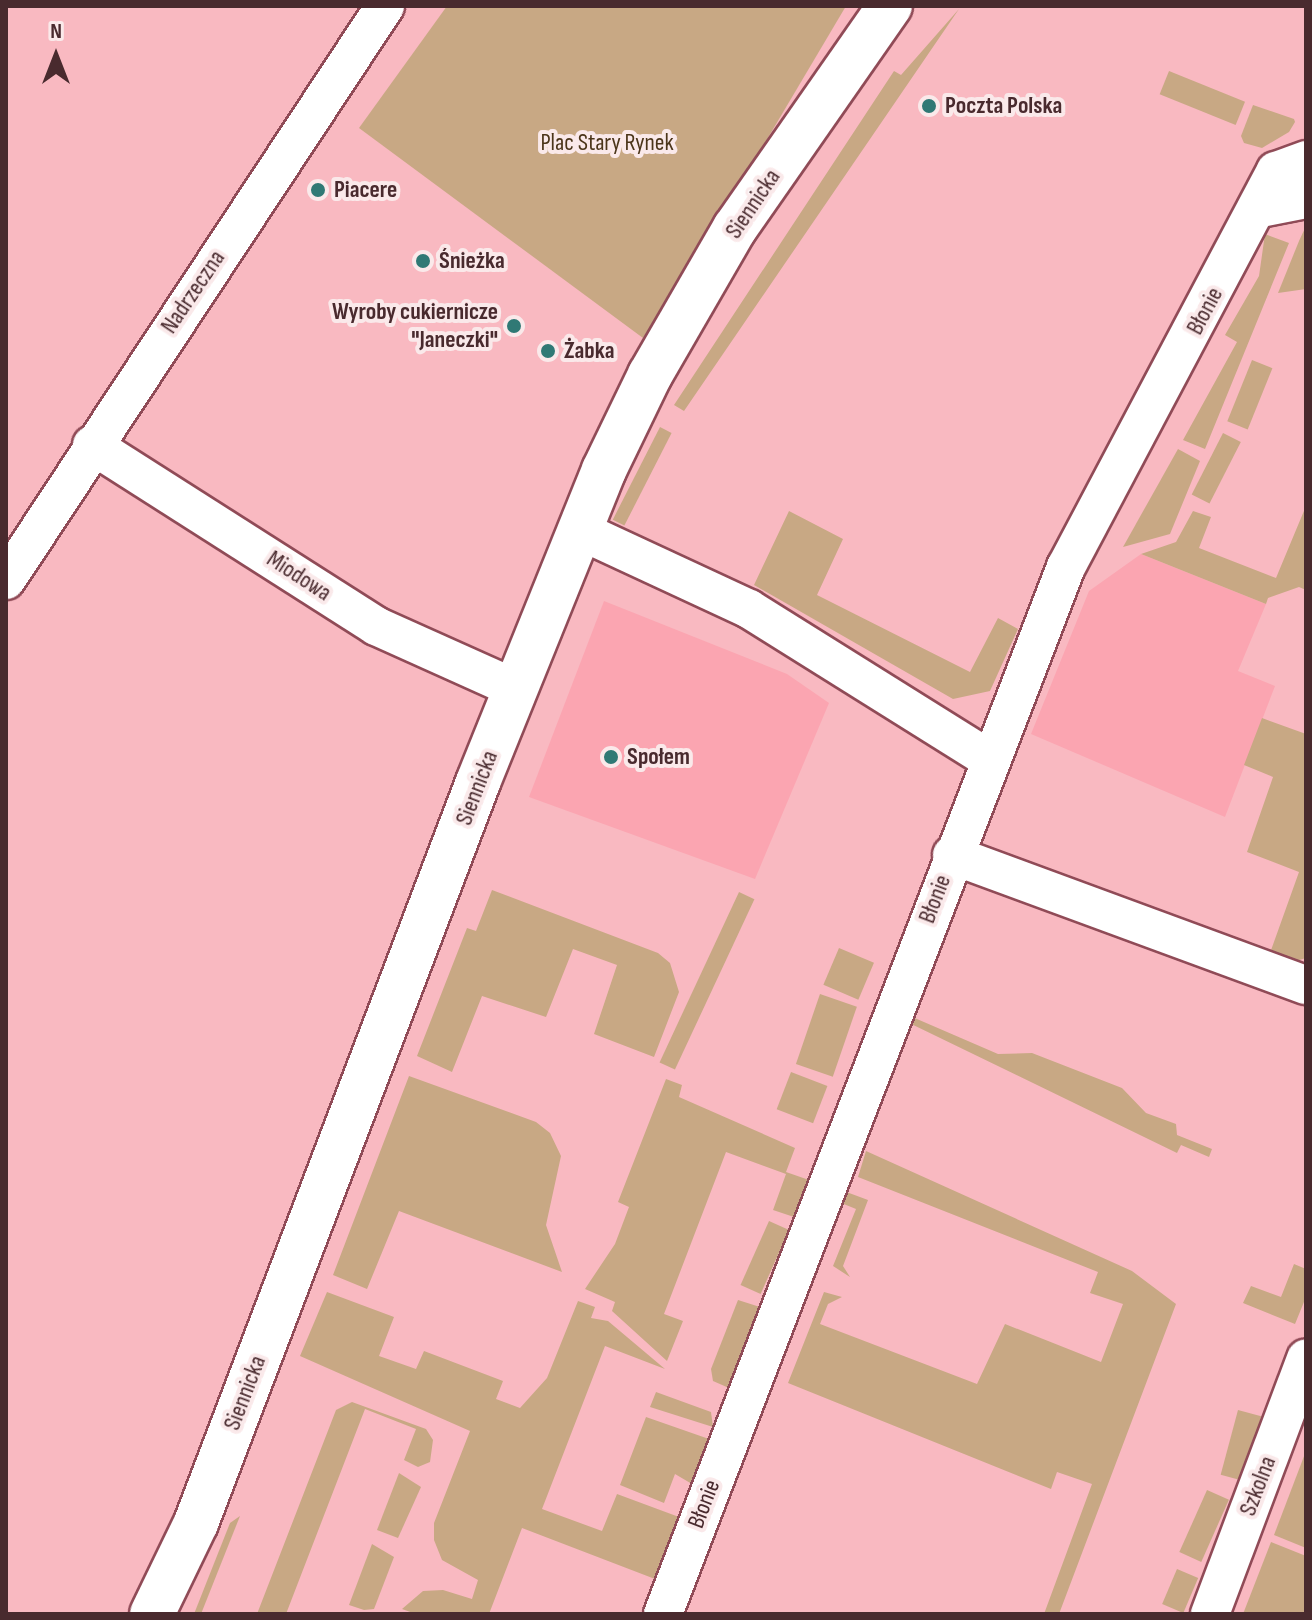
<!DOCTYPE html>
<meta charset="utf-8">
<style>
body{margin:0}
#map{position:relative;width:1312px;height:1620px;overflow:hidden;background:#f9b9c1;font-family:"Sofia Sans Condensed",sans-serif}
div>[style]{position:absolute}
.built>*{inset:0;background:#fba5b1}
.green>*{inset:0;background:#c8a884;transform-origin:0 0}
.roads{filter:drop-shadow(2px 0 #904b57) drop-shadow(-2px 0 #904b57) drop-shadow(0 2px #904b57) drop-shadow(0 -2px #904b57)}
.street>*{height:38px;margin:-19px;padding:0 19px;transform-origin:19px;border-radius:19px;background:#fff}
.secondary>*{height:44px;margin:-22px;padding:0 22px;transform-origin:22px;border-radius:22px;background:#fff}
.dots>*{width:22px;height:22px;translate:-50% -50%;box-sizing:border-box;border:4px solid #fae9ea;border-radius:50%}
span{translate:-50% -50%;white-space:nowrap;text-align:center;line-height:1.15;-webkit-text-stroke:8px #fae9ea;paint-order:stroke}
.poi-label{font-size:24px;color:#492a2e;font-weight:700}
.left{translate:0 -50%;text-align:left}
.right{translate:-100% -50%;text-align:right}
.park-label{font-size:24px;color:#4b351a}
.street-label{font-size:24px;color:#492a2e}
.frame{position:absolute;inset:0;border:8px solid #492a2e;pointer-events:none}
.north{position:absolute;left:16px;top:16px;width:80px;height:80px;-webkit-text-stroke:6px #fae9ea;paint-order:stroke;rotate:0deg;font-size:22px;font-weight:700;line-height:32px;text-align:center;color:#492a2e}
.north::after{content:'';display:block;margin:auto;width:28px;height:36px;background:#492a2e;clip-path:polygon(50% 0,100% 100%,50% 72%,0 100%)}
</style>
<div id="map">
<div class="built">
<div style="clip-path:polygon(1141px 554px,1266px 604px,1238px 671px,1275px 686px,1225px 817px,1031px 734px,1089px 591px)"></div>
<div style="clip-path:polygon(604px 601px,787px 674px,829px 703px,755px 879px,529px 797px)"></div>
</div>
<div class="green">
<div style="clip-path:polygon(447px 6px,846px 6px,692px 266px,643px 338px,359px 128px)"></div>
<div style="clip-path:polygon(959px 9px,684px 411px,674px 405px,894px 71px,901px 75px)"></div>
<div style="left:1169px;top:71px;width:82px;height:25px;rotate:22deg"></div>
<div style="clip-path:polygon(1253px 105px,1294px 119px,1295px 122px,1289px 132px,1262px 148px,1244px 143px,1241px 136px)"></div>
<div style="clip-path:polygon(1306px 226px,1306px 289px,1278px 293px,1299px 241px)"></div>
<div style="clip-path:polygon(1265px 234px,1289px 243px,1205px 449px,1183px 440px,1237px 342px,1225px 335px,1259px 276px)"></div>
<div style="left:1252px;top:360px;width:22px;height:66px;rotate:22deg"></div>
<div style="left:660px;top:427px;width:13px;height:104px;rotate:27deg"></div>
<div style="left:1223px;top:433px;width:20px;height:69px;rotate:27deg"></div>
<div style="clip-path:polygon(1178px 449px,1200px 461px,1170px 534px,1123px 547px)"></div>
<div style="clip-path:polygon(1306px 506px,1306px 590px,1299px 587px,1268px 598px,1266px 604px,1141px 554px,1176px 542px,1193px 511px,1211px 517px,1199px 548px,1276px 578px)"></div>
<div style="clip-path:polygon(789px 511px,843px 539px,817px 595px,970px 672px,998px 618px,1018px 629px,990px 691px,953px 699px,754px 585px)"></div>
<div style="clip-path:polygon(1262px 718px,1306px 734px,1306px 958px,1289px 963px,1270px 953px,1299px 872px,1247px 852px,1273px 777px,1244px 765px)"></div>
<div style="clip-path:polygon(492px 890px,658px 953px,670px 963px,679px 992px,654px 1057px,594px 1034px,617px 965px,573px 949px,546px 1017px,482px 996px,452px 1072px,417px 1056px,467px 928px,476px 931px)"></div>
<div style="left:739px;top:892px;width:17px;height:188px;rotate:25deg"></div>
<div style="left:839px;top:948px;width:38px;height:40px;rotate:23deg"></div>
<div style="left:820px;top:994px;width:39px;height:74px;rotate:19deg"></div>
<div style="clip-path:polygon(910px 1016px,998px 1054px,1032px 1053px,1122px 1088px,1146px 1113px,1176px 1124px,1177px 1135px,1212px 1149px,1209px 1157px,1181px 1145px,1177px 1153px,903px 1020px)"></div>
<div style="left:791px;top:1072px;width:39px;height:40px;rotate:21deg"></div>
<div style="clip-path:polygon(409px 1076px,536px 1122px,550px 1133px,561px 1156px,546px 1225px,562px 1272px,399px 1211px,367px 1289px,333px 1275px)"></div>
<div style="clip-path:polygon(666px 1079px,682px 1085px,679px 1097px,795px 1148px,786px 1172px,809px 1180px,794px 1217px,773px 1210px,786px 1174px,726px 1152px,664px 1314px,683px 1321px,667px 1361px,612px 1311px,615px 1302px,585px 1289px,615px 1244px,629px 1207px,618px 1202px)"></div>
<div style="clip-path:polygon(866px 1151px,1132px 1271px,1176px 1304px,1059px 1614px,1044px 1614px,1092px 1484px,1057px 1472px,1051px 1489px,788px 1383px,824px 1292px,842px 1297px,828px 1304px,820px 1324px,977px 1384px,1005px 1324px,1101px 1362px,1123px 1304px,1090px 1293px,1098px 1272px,858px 1177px)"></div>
<div style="clip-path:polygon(833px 1187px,868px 1200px,843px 1266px,850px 1277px,833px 1266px,856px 1209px,829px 1198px)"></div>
<div style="left:769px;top:1221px;width:22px;height:70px;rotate:24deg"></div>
<div style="clip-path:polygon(1294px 1264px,1306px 1269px,1306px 1297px,1295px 1324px,1243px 1303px,1251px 1286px,1281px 1297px)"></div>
<div style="clip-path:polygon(327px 1292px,394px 1317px,379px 1356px,416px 1369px,424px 1351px,503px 1381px,496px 1399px,520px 1408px,547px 1378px,578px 1301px,595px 1307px,591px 1318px,608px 1321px,665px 1369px,605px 1346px,542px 1509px,602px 1531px,617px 1494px,679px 1517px,655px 1579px,522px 1528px,489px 1614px,416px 1614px,402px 1609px,423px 1591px,443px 1590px,472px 1599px,478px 1580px,442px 1560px,434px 1540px,434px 1523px,470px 1431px,300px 1356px)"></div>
<div style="clip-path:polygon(738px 1300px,760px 1307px,729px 1388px,713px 1381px,711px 1369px)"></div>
<div style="clip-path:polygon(656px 1392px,711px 1412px,713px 1427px,650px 1407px)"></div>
<div style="clip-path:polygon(352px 1402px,426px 1429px,433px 1440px,430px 1462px,418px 1467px,404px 1460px,416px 1429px,365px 1409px,286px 1614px,257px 1614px,336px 1410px)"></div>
<div style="left:1238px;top:1410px;width:24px;height:67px;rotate:15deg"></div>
<div style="clip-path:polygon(646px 1417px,709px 1439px,692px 1484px,675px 1474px,664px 1503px,620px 1485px)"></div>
<div style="clip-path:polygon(1306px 1451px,1306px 1548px,1274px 1535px)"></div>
<div style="clip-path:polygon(399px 1473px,421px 1487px,398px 1538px,377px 1530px)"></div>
<div style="left:1207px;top:1490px;width:24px;height:68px;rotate:24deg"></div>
<div style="clip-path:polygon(240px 1516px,201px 1614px,194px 1614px,230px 1523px)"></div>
<div style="clip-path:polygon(1271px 1542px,1306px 1556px,1306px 1614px,1243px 1614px)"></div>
<div style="clip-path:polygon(372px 1544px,394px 1557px,374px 1609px,364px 1610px,349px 1605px)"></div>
<div style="left:1177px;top:1569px;width:23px;height:38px;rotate:23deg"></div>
</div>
<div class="roads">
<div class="street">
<div style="left:1261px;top:208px;width:46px;rotate:-11.3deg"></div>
<div style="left:92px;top:445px;width:337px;rotate:32.5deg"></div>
<div style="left:376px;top:626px;width:154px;rotate:24.2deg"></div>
<div style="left:579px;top:530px;width:187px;rotate:24.9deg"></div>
<div style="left:749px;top:609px;width:283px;rotate:32deg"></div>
<div style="left:6px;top:580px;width:688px;rotate:-56.56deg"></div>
<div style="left:952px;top:855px;width:377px;rotate:20.2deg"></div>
<div style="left:663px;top:1614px;width:1122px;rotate:-68.95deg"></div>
<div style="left:1066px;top:567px;width:448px;rotate:-62.1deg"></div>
<div style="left:1276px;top:171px;width:32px;rotate:-20deg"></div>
<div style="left:1210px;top:1614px;width:273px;rotate:-69.4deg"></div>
</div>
<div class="secondary">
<div style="left:152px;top:1614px;width:101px;rotate:-64.2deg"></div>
<div style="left:196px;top:1523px;width:793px;rotate:-69.16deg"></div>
<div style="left:478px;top:782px;width:336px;rotate:-68deg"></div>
<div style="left:604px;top:470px;width:106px;rotate:-64.2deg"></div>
<div style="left:650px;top:375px;width:170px;rotate:-60deg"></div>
<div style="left:735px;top:228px;width:271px;rotate:-55.1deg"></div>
</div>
</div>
<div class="dots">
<div style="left:929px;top:106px;background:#307975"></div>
<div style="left:318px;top:190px;background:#307975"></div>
<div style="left:423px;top:261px;background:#307975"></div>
<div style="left:514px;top:326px;background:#307975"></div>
<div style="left:548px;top:351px;background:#307975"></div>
<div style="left:611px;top:757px;background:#307975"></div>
</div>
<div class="poi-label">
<span class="left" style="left:945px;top:106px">Poczta Polska</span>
<span class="left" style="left:334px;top:190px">Piacere</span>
<span class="left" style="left:439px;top:261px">Śnieżka</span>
<span class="right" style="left:498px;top:326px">Wyroby cukiernicze<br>"Janeczki"</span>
<span class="left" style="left:564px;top:351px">Żabka</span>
<span class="left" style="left:627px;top:757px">Społem</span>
</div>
<div class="park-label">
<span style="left:607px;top:143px">Plac Stary Rynek</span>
</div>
<div class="street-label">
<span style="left:753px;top:204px;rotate:-56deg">Siennicka</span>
<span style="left:193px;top:292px;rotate:-56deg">Nadrzeczna</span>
<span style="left:1205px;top:311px;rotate:-62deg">Błonie</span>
<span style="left:299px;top:576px;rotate:33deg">Miodowa</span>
<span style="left:477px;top:788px;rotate:-69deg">Siennicka</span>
<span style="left:935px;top:899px;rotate:-69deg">Błonie</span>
<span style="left:245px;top:1393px;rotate:-69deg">Siennicka</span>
<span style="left:1258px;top:1486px;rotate:-69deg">Szkolna</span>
<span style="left:704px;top:1504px;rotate:-69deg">Błonie</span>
</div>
<div class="frame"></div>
<div class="north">N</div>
</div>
